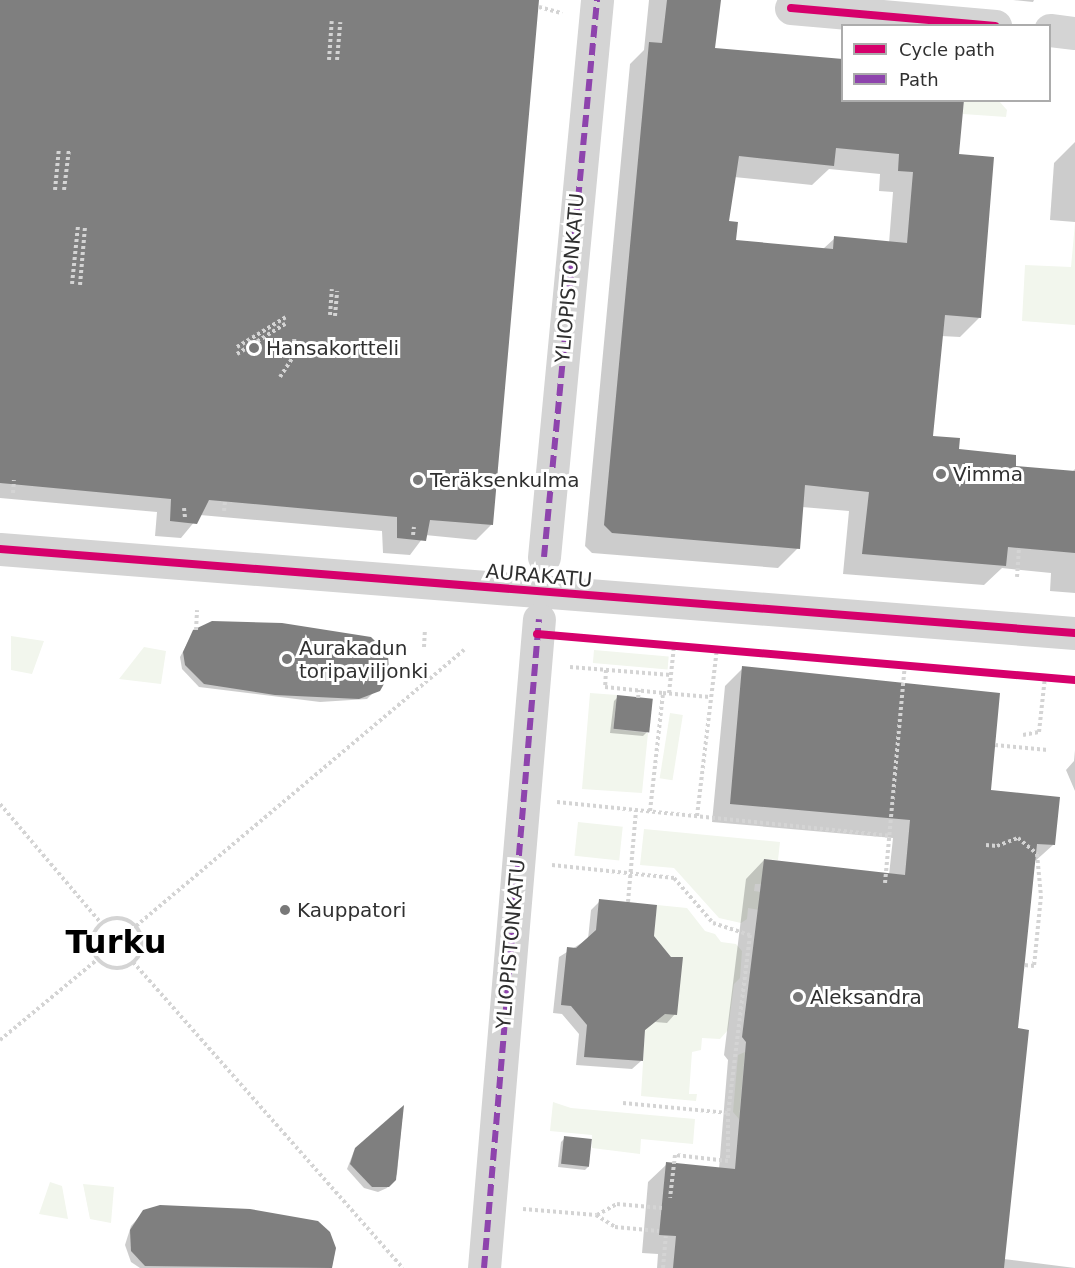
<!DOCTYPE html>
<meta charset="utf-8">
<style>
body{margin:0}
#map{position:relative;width:1075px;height:1268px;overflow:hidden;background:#fff;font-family:"DejaVu Sans",sans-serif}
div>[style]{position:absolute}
.green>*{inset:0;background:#f2f6ed;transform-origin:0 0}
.shadow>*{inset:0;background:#0003}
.building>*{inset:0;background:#7f7f7f;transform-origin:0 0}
.path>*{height:4px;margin-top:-2px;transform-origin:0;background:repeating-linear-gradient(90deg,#d4d4d4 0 3px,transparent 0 6px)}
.path>.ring{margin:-2px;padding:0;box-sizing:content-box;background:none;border:4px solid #d4d4d4;border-radius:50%}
.minor>*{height:33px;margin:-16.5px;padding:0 16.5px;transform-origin:16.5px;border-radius:16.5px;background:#d4d4d4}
.quiet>*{height:6px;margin-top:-3px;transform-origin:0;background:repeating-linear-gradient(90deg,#8e44ad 0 12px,transparent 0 18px)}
.cycleway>*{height:8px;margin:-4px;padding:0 4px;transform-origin:4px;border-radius:4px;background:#d6006c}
.dots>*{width:16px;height:16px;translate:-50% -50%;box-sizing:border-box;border:3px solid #fff;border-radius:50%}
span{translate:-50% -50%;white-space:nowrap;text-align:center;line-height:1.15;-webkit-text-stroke:6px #fff;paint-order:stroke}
.street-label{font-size:20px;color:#303030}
.poi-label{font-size:20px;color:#303030}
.left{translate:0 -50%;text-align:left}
.town-label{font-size:32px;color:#000;font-weight:700}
.legend{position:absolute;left:841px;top:24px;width:210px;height:78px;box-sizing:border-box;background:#fff;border:2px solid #acacac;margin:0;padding:8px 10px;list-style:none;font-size:18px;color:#303030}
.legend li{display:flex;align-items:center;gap:12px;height:30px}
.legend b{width:30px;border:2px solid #acacac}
</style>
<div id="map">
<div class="green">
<div style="clip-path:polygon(964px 101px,999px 101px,1007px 110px,1006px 117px,963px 114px)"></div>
<div style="clip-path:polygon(1075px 223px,1075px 325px,1022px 321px,1025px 265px,1071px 267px)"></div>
<div style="clip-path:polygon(11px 636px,44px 641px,32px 674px,11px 670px)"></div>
<div style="clip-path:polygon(144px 647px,166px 651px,161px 684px,119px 679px)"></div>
<div style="left:594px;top:650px;width:75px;height:13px;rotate:5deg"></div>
<div style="clip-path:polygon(590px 693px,617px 695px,613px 729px,648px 733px,642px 793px,582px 789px)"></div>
<div style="left:670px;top:713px;width:13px;height:66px;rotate:9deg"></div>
<div style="left:578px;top:822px;width:45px;height:34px;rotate:6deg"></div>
<div style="clip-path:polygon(644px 829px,780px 842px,778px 860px,764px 859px,762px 884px,755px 884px,754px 891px,761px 892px,759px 910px,748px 908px,747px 919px,741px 923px,719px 918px,674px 868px,640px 865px)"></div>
<div style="clip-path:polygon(657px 905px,687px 908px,705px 931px,715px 934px,721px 942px,736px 944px,742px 951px,740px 978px,734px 984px,728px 1030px,720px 1039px,702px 1038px,701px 1050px,692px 1052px,689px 1094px,697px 1094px,696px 1101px,641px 1096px,645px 1030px,665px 1014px,682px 957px,671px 957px,654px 936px)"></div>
<div style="clip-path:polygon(745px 1052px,739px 1119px,733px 1112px,738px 1055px)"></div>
<div style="clip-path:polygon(553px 1102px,571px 1108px,695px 1119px,693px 1144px,641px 1139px,640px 1154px,592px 1148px,592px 1135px,550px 1131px)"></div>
<div style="clip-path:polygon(50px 1182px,62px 1186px,68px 1219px,39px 1214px)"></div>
<div style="clip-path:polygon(83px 1184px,114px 1187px,111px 1223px,90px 1219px)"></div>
</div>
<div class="shadow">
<div style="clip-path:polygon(0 0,538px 0,491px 525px,476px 540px,425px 535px,410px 555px,383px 553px,382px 531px,200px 515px,181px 538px,155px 536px,157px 512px,0 498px)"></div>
<div style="clip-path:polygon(evenodd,649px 0,719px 0,713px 49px,842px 100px,957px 156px,980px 317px,960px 337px,941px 336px,931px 437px,957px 451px,1014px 467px,1072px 472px,1075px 469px,1075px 593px,1050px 591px,1051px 573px,1002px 568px,984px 585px,843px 574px,849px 511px,802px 507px,798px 548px,778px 568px,592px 553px,585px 546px,630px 64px,644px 50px,649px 0,829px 169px,880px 174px,879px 191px,893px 192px,889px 243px,835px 238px,823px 249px,735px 241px,727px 222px,734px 177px,812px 185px,829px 169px)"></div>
<div style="clip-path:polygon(1013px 0,1034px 0,1033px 2px)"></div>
<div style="clip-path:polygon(1075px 142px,1075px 222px,1050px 220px,1054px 163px)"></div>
<div style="clip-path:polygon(194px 631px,370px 638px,384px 649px,389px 667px,385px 681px,367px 699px,320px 702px,199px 687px,182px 669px,180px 657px)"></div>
<div style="clip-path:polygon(743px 668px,990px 791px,1053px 845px,1033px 863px,1016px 1030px,1004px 1259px,1075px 1268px,657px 1268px,658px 1254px,642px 1253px,648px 1182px,667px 1164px,719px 1169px,728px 1060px,724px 1055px,746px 879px,764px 860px,889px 875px,893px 838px,712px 822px,725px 686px)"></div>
<div style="clip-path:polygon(618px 697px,647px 732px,643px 736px,610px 733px,614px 701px)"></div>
<div style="clip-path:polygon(1075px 750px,1075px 791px,1066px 770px,1074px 761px)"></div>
<div style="clip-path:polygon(600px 901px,653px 936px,675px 1014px,667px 1023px,655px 1022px,644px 1031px,641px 1061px,632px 1069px,576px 1065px,579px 1034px,562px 1014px,553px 1013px,559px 957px,588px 939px,591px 910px)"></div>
<div style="clip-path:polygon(403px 1109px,397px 1174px,387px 1188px,378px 1192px,364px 1188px,347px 1169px,354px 1151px)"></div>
<div style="clip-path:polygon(565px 1138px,589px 1166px,585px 1170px,558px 1167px,561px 1142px)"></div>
<div style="clip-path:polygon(140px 1216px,335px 1248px,329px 1268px,140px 1268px,131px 1262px,125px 1245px,131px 1226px)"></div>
</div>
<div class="building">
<div style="clip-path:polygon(0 0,539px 0,493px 525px,430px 520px,426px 541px,397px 538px,397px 517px,209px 500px,197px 524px,170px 521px,171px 499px,0 483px)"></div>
<div style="clip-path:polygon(evenodd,667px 0,721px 0,715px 48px,843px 59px,843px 100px,964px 100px,959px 154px,994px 157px,981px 318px,945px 315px,933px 436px,960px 438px,959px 449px,1016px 455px,1016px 466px,1075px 471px,1075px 553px,1008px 547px,1006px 566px,862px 554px,869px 492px,805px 485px,800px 549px,612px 533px,604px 525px,649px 42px,662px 43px,667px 0,836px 148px,899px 154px,898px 171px,913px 172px,907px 243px,834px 236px,833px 249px,736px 240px,738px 222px,729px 221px,739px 156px,834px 166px,836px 148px)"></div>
<div style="clip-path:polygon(212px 621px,282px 623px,371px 637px,388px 654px,389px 675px,380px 691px,359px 699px,275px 695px,204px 684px,185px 665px,183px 652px,193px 630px)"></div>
<div style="clip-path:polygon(742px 666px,1000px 693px,991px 790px,1060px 797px,1055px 845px,1037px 844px,1018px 1028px,1029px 1030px,1004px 1268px,673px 1268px,676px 1236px,659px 1235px,666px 1162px,735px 1169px,746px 1042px,742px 1037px,764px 859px,905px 875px,910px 820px,730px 804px)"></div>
<div style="left:617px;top:695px;width:36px;height:34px;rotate:6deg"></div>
<div style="clip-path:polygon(599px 899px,657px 905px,654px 936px,671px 957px,683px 957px,677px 1015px,665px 1014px,645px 1030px,643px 1061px,584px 1057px,587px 1025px,571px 1006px,561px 1005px,567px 947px,576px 948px,596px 930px)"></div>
<div style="clip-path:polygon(404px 1105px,396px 1180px,389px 1187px,372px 1187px,350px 1164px,355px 1148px)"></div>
<div style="left:564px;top:1136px;width:28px;height:28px;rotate:6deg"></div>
<div style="clip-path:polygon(160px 1205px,250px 1209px,318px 1221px,330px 1232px,336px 1248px,332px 1268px,145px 1266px,131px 1251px,130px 1230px,143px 1210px)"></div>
</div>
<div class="path">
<div style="left:539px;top:7px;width:24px;rotate:15deg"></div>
<div style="left:329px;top:60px;width:39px;rotate:-86deg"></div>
<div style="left:337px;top:60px;width:38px;rotate:-85deg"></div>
<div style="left:55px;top:190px;width:42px;rotate:-84.6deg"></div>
<div style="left:64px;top:190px;width:41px;rotate:-83deg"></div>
<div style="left:72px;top:284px;width:58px;rotate:-84.1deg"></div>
<div style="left:80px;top:285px;width:58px;rotate:-85.1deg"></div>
<div style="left:330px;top:315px;width:26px;rotate:-86deg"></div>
<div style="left:335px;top:316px;width:25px;rotate:-85deg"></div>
<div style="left:237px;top:347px;width:57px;rotate:-31.5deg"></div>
<div style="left:237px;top:354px;width:57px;rotate:-32deg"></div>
<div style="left:280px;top:377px;width:27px;rotate:-57deg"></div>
<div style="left:295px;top:354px;width:18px;rotate:-93deg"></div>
<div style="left:13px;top:493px;width:13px;rotate:-86deg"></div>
<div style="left:184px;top:508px;width:10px;rotate:84deg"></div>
<div style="left:224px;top:511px;width:10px;rotate:-84deg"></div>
<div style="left:413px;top:535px;width:8px;rotate:-83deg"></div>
<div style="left:1017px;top:577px;width:30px;rotate:-86deg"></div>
<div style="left:196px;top:630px;width:20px;rotate:-87deg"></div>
<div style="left:424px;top:647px;width:18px;rotate:-87deg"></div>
<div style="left:570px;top:667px;width:101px;rotate:4.5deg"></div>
<div style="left:606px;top:670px;width:17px;rotate:93deg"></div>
<div style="left:605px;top:687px;width:58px;rotate:5.9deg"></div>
<div style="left:669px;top:693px;width:47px;rotate:-83.9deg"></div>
<div style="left:638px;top:698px;width:8px;rotate:-83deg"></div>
<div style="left:1023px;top:735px;width:16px;rotate:-11deg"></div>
<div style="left:1039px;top:732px;width:55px;rotate:-83.8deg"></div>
<div style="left:995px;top:745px;width:53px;rotate:5.4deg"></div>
<div style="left:557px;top:802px;width:334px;rotate:5.8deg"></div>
<div style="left:0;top:804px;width:156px;rotate:49.7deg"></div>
<div style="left:650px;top:811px;width:119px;rotate:-83.7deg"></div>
<div style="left:663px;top:693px;width:47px;rotate:4.9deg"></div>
<div style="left:697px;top:816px;width:168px;rotate:-83.2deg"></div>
<div style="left:986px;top:845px;width:11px;rotate:5deg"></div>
<div style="left:997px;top:846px;width:22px;rotate:-21deg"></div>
<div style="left:1018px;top:838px;width:25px;rotate:40deg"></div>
<div style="left:1037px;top:854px;width:42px;rotate:84.6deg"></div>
<div style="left:1041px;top:896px;width:70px;rotate:95.7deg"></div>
<div style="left:1034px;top:966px;width:10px;rotate:-174deg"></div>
<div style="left:552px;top:865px;width:123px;rotate:6.1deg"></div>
<div style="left:674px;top:878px;width:60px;rotate:49.1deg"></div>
<div style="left:713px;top:923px;width:39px;rotate:18deg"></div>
<div style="left:750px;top:935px;width:179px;rotate:97deg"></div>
<div style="left:728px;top:1113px;width:48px;rotate:90deg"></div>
<div style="left:728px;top:1161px;width:53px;rotate:-173.5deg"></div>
<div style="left:675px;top:1155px;width:43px;rotate:96.6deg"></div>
<div style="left:885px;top:883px;width:219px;rotate:-84.8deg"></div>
<div style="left:628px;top:902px;width:92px;rotate:-85deg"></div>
<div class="ring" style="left:92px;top:918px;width:46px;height:46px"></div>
<div style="left:136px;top:926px;width:429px;rotate:-40.1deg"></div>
<div style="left:133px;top:962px;width:408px;rotate:48.6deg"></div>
<div style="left:0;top:1040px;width:127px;rotate:-39.6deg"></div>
<div style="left:623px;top:1103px;width:105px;rotate:5.4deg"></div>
<div style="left:523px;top:1209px;width:73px;rotate:4.7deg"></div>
<div style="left:596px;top:1215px;width:22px;rotate:32deg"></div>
<div style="left:615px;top:1227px;width:44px;rotate:5.2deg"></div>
<div style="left:597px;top:1215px;width:23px;rotate:-29deg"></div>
<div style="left:617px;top:1204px;width:45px;rotate:5.1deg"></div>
<div style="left:663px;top:1268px;width:32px;rotate:-85deg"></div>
</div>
<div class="minor">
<div style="left:791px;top:8px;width:205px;rotate:5deg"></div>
<div style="left:1050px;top:30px;width:25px;rotate:7deg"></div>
<div style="left:0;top:549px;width:1078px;rotate:4.47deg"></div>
<div style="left:544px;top:557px;width:560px;rotate:-84.56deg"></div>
<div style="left:484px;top:1268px;width:651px;rotate:-85.16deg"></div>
</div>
<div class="quiet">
<div style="left:544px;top:557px;width:560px;rotate:-84.56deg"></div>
<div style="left:484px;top:1268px;width:651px;rotate:-85.16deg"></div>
</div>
<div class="cycleway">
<div style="left:791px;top:8px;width:205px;rotate:5deg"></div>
<div style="left:0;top:549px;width:1078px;rotate:4.47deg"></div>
<div style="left:537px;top:634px;width:540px;rotate:4.89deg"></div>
</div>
<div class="dots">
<div style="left:254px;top:348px;background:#787878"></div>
<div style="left:941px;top:474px;background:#787878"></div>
<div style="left:418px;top:480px;background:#787878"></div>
<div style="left:287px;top:659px;background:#787878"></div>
<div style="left:285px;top:910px;background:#787878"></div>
<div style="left:798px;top:997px;background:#787878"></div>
</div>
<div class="street-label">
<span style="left:570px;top:278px;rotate:-85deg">YLIOPISTONKATU</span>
<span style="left:539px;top:576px;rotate:5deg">AURAKATU</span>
<span style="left:511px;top:944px;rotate:-85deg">YLIOPISTONKATU</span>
</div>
<div class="poi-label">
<span class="left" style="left:266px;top:348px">Hansakortteli</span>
<span class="left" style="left:953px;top:474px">Vimma</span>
<span class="left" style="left:430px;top:480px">Teräksenkulma</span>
<span class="left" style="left:299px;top:660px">Aurakadun<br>toripaviljonki</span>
<span class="left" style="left:297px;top:910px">Kauppatori</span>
<span class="left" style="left:810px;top:997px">Aleksandra</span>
</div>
<div class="town-label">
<span style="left:116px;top:942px">Turku</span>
</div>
<ul class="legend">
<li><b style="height:8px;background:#d6006c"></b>Cycle path</li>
<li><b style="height:8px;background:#8e44ad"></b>Path</li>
</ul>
</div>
